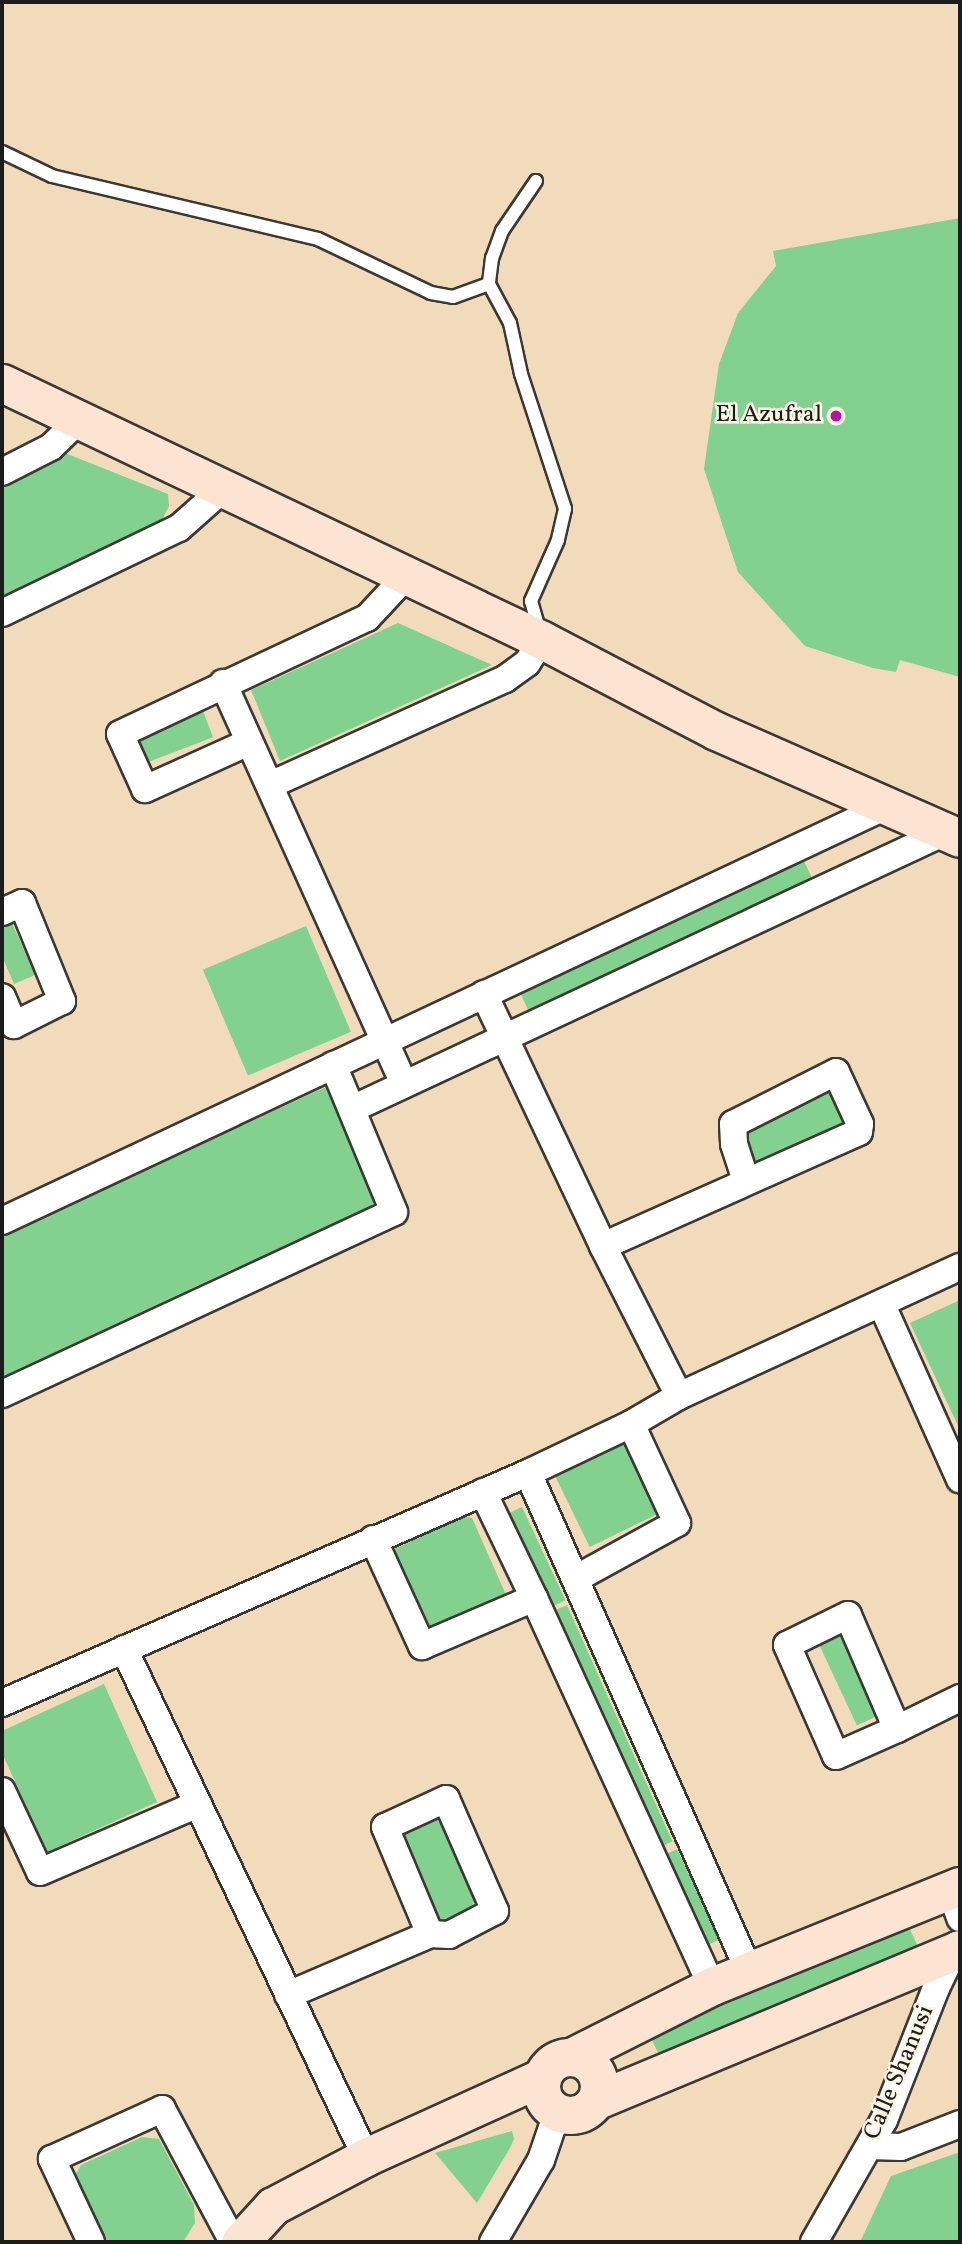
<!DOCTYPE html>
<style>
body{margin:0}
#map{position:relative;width:962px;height:2244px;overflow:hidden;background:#f2dbbb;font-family:Vollkorn,serif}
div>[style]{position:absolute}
.green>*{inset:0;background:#83d18f;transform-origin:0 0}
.roads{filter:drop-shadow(2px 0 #3c3934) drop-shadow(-2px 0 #3c3934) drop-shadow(0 2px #3c3934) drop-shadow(0 -2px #3c3934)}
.lane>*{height:12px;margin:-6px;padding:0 6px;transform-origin:6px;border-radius:6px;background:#fff}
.street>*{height:26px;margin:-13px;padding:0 13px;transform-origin:13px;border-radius:13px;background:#fff}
.secondary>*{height:37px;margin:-18.5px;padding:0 18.5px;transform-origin:18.5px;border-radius:18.5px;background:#fde3d1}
.secondary>.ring{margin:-18.5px;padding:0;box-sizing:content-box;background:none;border:37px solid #fde3d1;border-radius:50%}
.dots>*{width:19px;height:19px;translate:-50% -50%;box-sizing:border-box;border:4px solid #fcf5e5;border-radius:50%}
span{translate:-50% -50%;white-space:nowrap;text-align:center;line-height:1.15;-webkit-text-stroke:5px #fcf5e5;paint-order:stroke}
.poi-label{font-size:24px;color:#1c1c1c}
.right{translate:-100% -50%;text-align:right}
.street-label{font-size:24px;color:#1c1c1c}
.frame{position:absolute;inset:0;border:4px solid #1c1c1c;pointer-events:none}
</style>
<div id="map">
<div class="green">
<div style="clip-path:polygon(960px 218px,960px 677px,900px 660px,896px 672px,873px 668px,805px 646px,738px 572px,704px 469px,719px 364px,738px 313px,776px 266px,773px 251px)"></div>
<div style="clip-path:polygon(65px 453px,168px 494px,169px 506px,161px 522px,2px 596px,2px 483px)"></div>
<div style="clip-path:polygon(398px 623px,492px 665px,280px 761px,251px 690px)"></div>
<div style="left:203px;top:711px;width:28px;height:70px;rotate:69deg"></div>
<div style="left:804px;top:861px;width:19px;height:313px;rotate:65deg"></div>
<div style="clip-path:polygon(12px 923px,35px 975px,14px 984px,2px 956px,2px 928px)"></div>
<div style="left:306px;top:926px;width:115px;height:112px;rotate:67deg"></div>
<div style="clip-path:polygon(832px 1084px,846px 1123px,841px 1130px,755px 1171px,742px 1133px)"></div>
<div style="clip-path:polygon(326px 1087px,374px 1200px,367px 1216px,233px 1269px,2px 1377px,2px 1234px)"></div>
<div style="clip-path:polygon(960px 1300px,960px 1430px,910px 1323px)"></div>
<div style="left:627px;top:1441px;width:79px;height:80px;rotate:64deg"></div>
<div style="left:522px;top:1507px;width:103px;height:14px;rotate:65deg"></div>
<div style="clip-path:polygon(463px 1516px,472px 1518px,507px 1597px,429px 1631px,391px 1551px)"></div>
<div style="left:567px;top:1605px;width:259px;height:13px;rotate:66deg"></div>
<div style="left:842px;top:1632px;width:91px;height:26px;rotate:65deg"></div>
<div style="clip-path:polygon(104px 1684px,157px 1802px,47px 1852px,2px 1753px,2px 1731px)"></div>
<div style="clip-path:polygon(435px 1818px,445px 1827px,475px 1900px,471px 1908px,446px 1921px,437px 1917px,398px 1842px,404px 1830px)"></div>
<div style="left:677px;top:1849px;width:100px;height:11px;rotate:65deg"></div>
<div style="clip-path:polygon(908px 1925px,919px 1949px,660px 2057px,649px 2034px,741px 1992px)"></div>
<div style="clip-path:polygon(512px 2131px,514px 2139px,510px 2148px,477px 2203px,435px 2153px)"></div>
<div style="clip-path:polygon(142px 2137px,159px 2139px,194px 2205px,195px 2223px,183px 2242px,103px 2242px,74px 2177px,81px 2165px)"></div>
<div style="clip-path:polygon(960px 2152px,960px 2242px,860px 2242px,891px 2176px)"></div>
</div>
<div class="roads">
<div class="lane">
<div style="left:2px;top:152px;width:55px;rotate:25.6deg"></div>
<div style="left:52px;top:176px;width:273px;rotate:13.3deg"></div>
<div style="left:318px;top:239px;width:125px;rotate:25.5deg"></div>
<div style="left:431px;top:293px;width:22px;rotate:10deg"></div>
<div style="left:453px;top:297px;width:38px;rotate:-20deg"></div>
<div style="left:536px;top:181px;width:60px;rotate:124.2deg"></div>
<div style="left:502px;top:231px;width:29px;rotate:110deg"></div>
<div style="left:492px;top:258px;width:26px;rotate:97deg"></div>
<div style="left:489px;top:284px;width:44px;rotate:61.7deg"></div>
<div style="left:510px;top:323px;width:52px;rotate:77.8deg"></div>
<div style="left:521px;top:374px;width:142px;rotate:71.9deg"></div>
<div style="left:565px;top:509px;width:32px;rotate:103deg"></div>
<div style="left:558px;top:540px;width:67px;rotate:113.9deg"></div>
<div style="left:531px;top:601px;width:32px;rotate:74deg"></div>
</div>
<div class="street">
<div style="left:2px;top:472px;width:55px;rotate:-27deg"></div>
<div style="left:51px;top:447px;width:40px;rotate:-44deg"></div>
<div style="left:2px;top:613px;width:196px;rotate:-25.7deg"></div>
<div style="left:179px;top:528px;width:59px;rotate:-41.6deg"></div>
<div style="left:223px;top:683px;width:440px;rotate:65.7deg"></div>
<div style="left:247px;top:743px;width:112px;rotate:155.7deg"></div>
<div style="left:145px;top:789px;width:60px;rotate:-114.4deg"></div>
<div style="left:120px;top:734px;width:273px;rotate:-25.2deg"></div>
<div style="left:367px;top:618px;width:57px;rotate:-47.1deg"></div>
<div style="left:270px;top:785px;width:258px;rotate:-24.3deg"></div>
<div style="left:505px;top:679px;width:27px;rotate:-36deg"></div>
<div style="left:527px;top:663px;width:27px;rotate:-57deg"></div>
<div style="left:2px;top:912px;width:22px;rotate:-24deg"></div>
<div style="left:22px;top:903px;width:106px;rotate:67.8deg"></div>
<div style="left:62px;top:1001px;width:54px;rotate:153.4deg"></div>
<div style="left:14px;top:1025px;width:30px;rotate:-113deg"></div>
<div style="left:484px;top:994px;width:279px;rotate:64.7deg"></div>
<div style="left:603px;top:1246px;width:168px;rotate:63.1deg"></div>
<div style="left:352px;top:1109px;width:657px;rotate:-25.04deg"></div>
<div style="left:2px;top:1221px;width:974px;rotate:-25.14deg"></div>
<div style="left:603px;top:1246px;width:280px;rotate:-24deg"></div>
<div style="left:859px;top:1132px;width:8px;rotate:-83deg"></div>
<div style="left:860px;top:1124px;width:57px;rotate:-114.8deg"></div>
<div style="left:836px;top:1072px;width:115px;rotate:153.2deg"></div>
<div style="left:733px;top:1124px;width:20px;rotate:87deg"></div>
<div style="left:734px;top:1144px;width:39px;rotate:72deg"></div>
<div style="left:882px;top:1305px;width:191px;rotate:65.9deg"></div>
<div style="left:2px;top:1394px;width:432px;rotate:-24.9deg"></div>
<div style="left:394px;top:1212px;width:159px;rotate:-112.5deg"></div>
<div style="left:528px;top:1473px;width:545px;rotate:66.07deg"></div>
<div style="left:483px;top:1492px;width:118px;rotate:64.3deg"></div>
<div style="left:534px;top:1598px;width:427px;rotate:65.4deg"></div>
<div style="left:373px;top:1539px;width:118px;rotate:65.4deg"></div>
<div style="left:422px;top:1646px;width:122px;rotate:-23.2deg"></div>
<div style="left:577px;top:1578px;width:114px;rotate:-28.8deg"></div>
<div style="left:677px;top:1523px;width:109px;rotate:-114.9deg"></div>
<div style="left:124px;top:1649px;width:563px;rotate:64.53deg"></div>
<div style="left:2px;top:1703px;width:574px;rotate:-23.62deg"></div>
<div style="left:528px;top:1473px;width:114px;rotate:-25.4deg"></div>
<div style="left:631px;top:1424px;width:56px;rotate:-30.3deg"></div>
<div style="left:679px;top:1396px;width:309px;rotate:-24.7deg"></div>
<div style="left:897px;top:1729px;width:124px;rotate:-113.3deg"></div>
<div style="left:848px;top:1615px;width:68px;rotate:153.8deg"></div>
<div style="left:787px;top:1645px;width:121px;rotate:66.2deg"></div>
<div style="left:836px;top:1756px;width:67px;rotate:-23.9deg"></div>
<div style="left:897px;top:1729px;width:70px;rotate:-26.2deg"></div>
<div style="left:2px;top:1791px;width:89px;rotate:64.9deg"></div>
<div style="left:40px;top:1872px;width:172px;rotate:-23.3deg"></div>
<div style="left:950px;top:1890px;width:30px;rotate:70deg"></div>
<div style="left:288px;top:1995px;width:155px;rotate:-23.2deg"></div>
<div style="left:430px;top:1934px;width:19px;rotate:3deg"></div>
<div style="left:449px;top:1935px;width:52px;rotate:-27.6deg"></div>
<div style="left:495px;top:1911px;width:122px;rotate:-113.6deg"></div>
<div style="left:446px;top:1799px;width:67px;rotate:155.3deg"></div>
<div style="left:385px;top:1827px;width:116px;rotate:67.2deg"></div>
<div style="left:870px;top:2146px;width:31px;rotate:2deg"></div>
<div style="left:901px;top:2147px;width:63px;rotate:-21.3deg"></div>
<div style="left:91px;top:2242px;width:92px;rotate:-115.2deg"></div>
<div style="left:52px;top:2159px;width:121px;rotate:-24.4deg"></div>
<div style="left:162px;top:2109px;width:151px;rotate:61.9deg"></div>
<div style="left:493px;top:2242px;width:95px;rotate:-59.7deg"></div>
<div style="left:541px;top:2160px;width:50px;rotate:-71.2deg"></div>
<div style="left:814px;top:2242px;width:141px;rotate:-60.2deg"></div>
<div style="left:884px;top:2120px;width:142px;rotate:-68.5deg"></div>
<div style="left:936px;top:1988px;width:48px;rotate:-64deg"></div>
</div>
<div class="secondary">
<div style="left:2px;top:383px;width:598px;rotate:25.45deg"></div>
<div style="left:542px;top:640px;width:196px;rotate:27.6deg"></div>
<div style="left:716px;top:731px;width:266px;rotate:23.7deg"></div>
<div style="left:571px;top:2057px;width:158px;rotate:-26.7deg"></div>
<div style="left:712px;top:1986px;width:267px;rotate:-22deg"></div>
<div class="ring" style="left:541px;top:2057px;width:21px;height:21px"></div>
<div style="left:595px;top:2101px;width:395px;rotate:-22.6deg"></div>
<div style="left:240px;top:2242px;width:49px;rotate:-47.5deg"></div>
<div style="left:273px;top:2206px;width:105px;rotate:-27.8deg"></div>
<div style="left:366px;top:2157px;width:193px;rotate:-24.4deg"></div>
</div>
</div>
<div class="dots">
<div style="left:836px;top:416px;background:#b5179e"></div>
</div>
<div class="poi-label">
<span class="right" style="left:822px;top:416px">El Azufral</span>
</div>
<div class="street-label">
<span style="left:900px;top:2073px;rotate:-67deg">Calle Shanusi</span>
</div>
<div class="frame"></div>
</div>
